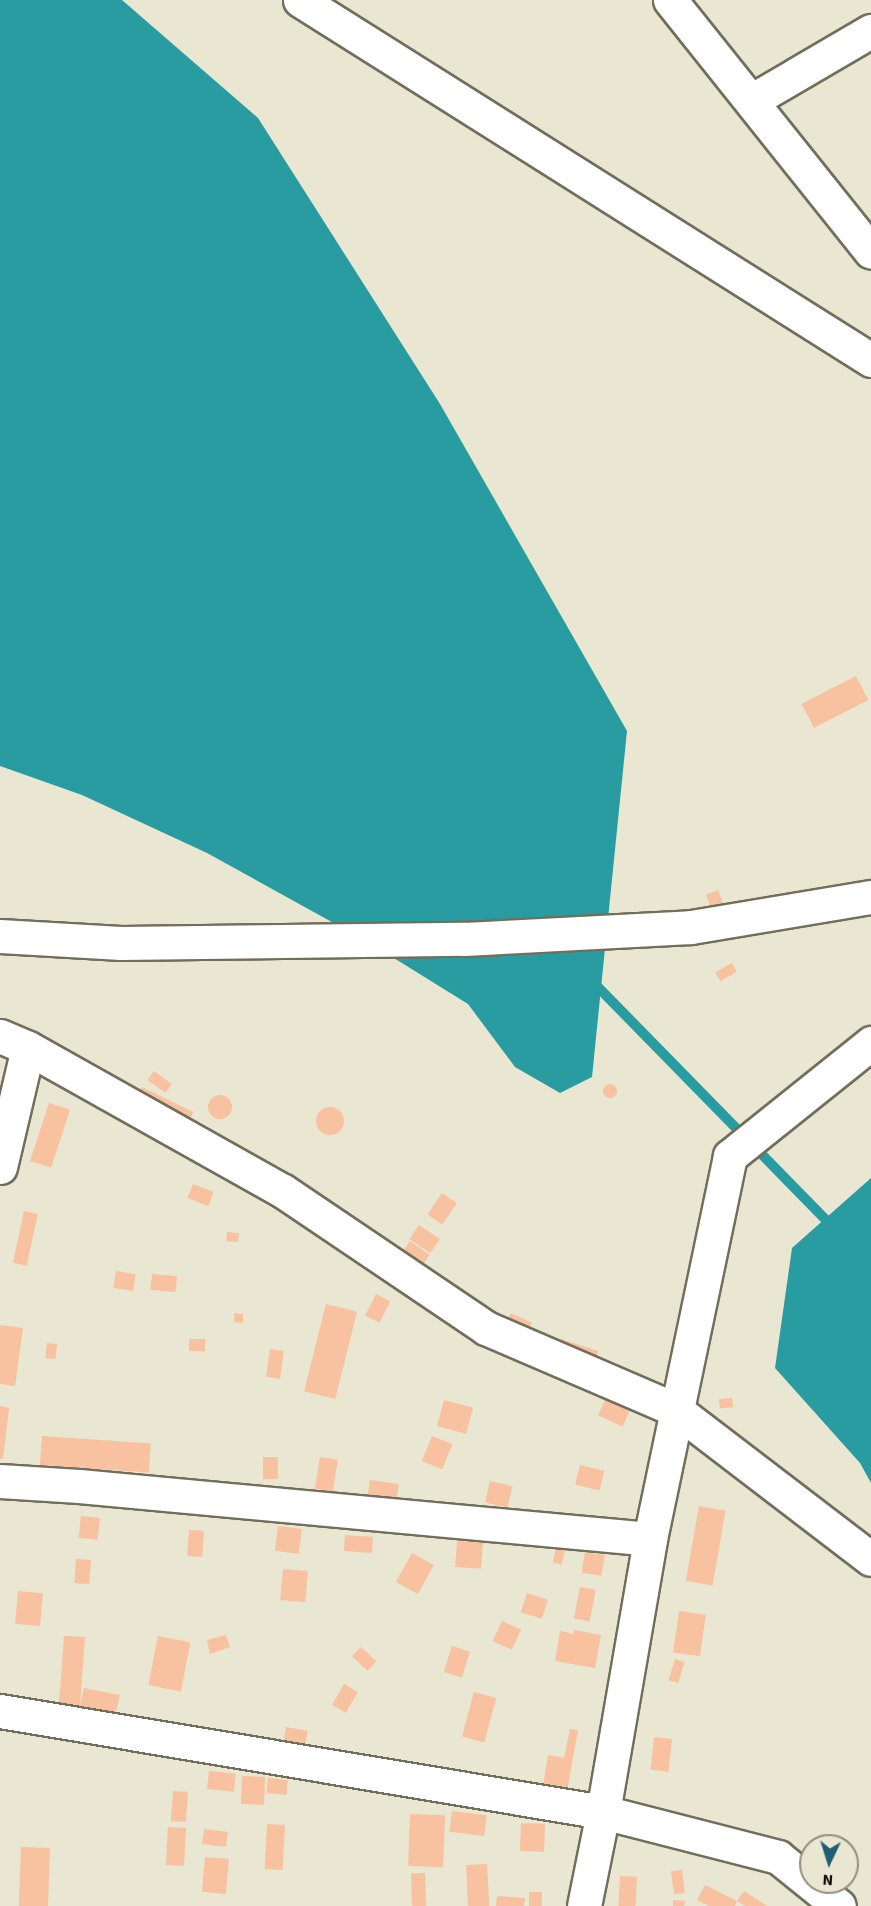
<!DOCTYPE html>
<style>
body{margin:0}
#map{position:relative;width:871px;height:1906px;overflow:hidden;background:#e9e6d1;font-family:"Source Sans 3",sans-serif}
div>[style]{position:absolute}
.water>*{inset:0;background:#289ca1}
.stream>*{height:10px;margin:-5px;padding:0 5px;transform-origin:5px;border-radius:5px;background:#289ca1}
.building>*{inset:0;background:#f8c19f;transform-origin:0 0}
.round{border-radius:50%}
.roads{filter:drop-shadow(2px 0 #726e5c) drop-shadow(-2px 0 #726e5c) drop-shadow(0 2px #726e5c) drop-shadow(0 -2px #726e5c)}
.street>*{height:33px;margin:-16.5px;padding:0 16.5px;transform-origin:16.5px;border-radius:16.5px;background:#fff}
.secondary>*{height:33px;margin:-16.5px;padding:0 16.5px;transform-origin:16.5px;border-radius:16.5px;background:#fff}
span{translate:-50% -50%;white-space:nowrap;text-align:center;line-height:1.15;-webkit-text-stroke:6px #e9e6d1;paint-order:stroke}
.north{position:absolute;left:799px;top:1834px;width:60px;height:60px;box-sizing:border-box;background:#e9e6d1;border:2px solid #918e7f;border-radius:50%;rotate:184deg;font-size:16px;font-weight:700;line-height:24px;text-align:center;color:#0d0b05}
.north::after{content:'';display:block;margin:auto;width:21px;height:27px;background:#1f5e74;clip-path:polygon(50% 0,100% 100%,50% 72%,0 100%)}
</style>
<div id="map">
<div class="water">
<div style="clip-path:polygon(0 0,122px 0,258px 118px,440px 404px,627px 731px,592px 1077px,560px 1093px,515px 1067px,468px 1004px,368px 942px,207px 853px,82px 795px,0 766px)"></div>
<div style="clip-path:polygon(871px 1178px,871px 1483px,860px 1463px,775px 1368px,792px 1248px)"></div>
</div>
<div class="stream">
<div style="left:592px;top:981px;width:347px;rotate:45.6deg"></div>
</div>
<div class="building">
<div style="left:856px;top:676px;width:27px;height:61px;rotate:63deg"></div>
<div style="left:718px;top:890px;width:14px;height:13px;rotate:69deg"></div>
<div style="left:732px;top:963px;width:10px;height:19px;rotate:61deg"></div>
<div style="left:154px;top:1071px;width:22px;height:11px;rotate:36deg"></div>
<div class="round" style="left:603px;top:1084px;width:14px;height:14px"></div>
<div style="left:142px;top:1087px;width:57px;height:16px;rotate:26deg"></div>
<div class="round" style="left:208px;top:1095px;width:24px;height:24px"></div>
<div style="left:49px;top:1103px;width:22px;height:61px;rotate:18deg"></div>
<div class="round" style="left:316px;top:1107px;width:28px;height:28px"></div>
<div style="left:193px;top:1184px;width:22px;height:15px;rotate:21deg"></div>
<div style="left:442px;top:1193px;width:18px;height:26px;rotate:34deg"></div>
<div style="left:24px;top:1211px;width:14px;height:53px;rotate:12deg"></div>
<div style="left:419px;top:1225px;width:25px;height:17px;rotate:34deg"></div>
<div style="left:227px;top:1232px;width:12px;height:9px;rotate:5deg"></div>
<div style="left:410px;top:1241px;width:24px;height:14px;rotate:35deg"></div>
<div style="left:116px;top:1271px;width:20px;height:17px;rotate:9deg"></div>
<div style="left:152px;top:1274px;width:25px;height:16px;rotate:5deg"></div>
<div style="left:376px;top:1294px;width:16px;height:24px;rotate:27deg"></div>
<div style="left:326px;top:1304px;width:32px;height:90px;rotate:14deg"></div>
<div style="clip-path:polygon(234px 1313px,243px 1314px,243px 1323px,234px 1322px)"></div>
<div style="left:511px;top:1313px;width:23px;height:17px;rotate:25deg"></div>
<div style="clip-path:polygon(0 1325px,23px 1328px,15px 1386px,0 1384px)"></div>
<div style="left:189px;top:1339px;width:16px;height:12px"></div>
<div style="left:561px;top:1339px;width:39px;height:14px;rotate:18deg"></div>
<div style="left:47px;top:1343px;width:10px;height:15px;rotate:6deg"></div>
<div style="left:270px;top:1349px;width:14px;height:28px;rotate:8deg"></div>
<div style="left:732px;top:1398px;width:9px;height:13px;rotate:84deg"></div>
<div style="left:444px;top:1400px;width:30px;height:27px;rotate:15deg"></div>
<div style="left:605px;top:1400px;width:27px;height:17px;rotate:24deg"></div>
<div style="clip-path:polygon(0 1406px,9px 1408px,3px 1459px,0 1458px)"></div>
<div style="left:42px;top:1436px;width:109px;height:29px;rotate:4deg"></div>
<div style="left:432px;top:1436px;width:22px;height:27px;rotate:22deg"></div>
<div style="left:263px;top:1457px;width:15px;height:22px"></div>
<div style="left:320px;top:1457px;width:18px;height:32px;rotate:9deg"></div>
<div style="left:580px;top:1465px;width:25px;height:20px;rotate:14deg"></div>
<div style="left:370px;top:1480px;width:29px;height:15px;rotate:8deg"></div>
<div style="left:490px;top:1481px;width:23px;height:22px;rotate:13deg"></div>
<div style="left:699px;top:1506px;width:27px;height:76px;rotate:10deg"></div>
<div style="left:81px;top:1516px;width:19px;height:22px;rotate:6deg"></div>
<div style="left:278px;top:1526px;width:24px;height:25px;rotate:7deg"></div>
<div style="left:189px;top:1530px;width:15px;height:26px;rotate:4deg"></div>
<div style="left:345px;top:1535px;width:28px;height:16px;rotate:4deg"></div>
<div style="left:558px;top:1540px;width:9px;height:23px;rotate:13deg"></div>
<div style="left:457px;top:1541px;width:26px;height:26px;rotate:4deg"></div>
<div style="left:585px;top:1552px;width:20px;height:21px;rotate:9deg"></div>
<div style="left:412px;top:1553px;width:25px;height:33px;rotate:29deg"></div>
<div style="left:76px;top:1559px;width:15px;height:24px;rotate:4deg"></div>
<div style="left:283px;top:1569px;width:25px;height:31px;rotate:5deg"></div>
<div style="left:580px;top:1587px;width:16px;height:32px;rotate:11deg"></div>
<div style="left:18px;top:1591px;width:25px;height:33px;rotate:5deg"></div>
<div style="left:527px;top:1593px;width:22px;height:20px;rotate:18deg"></div>
<div style="left:679px;top:1611px;width:27px;height:42px;rotate:8deg"></div>
<div style="left:502px;top:1621px;width:21px;height:22px;rotate:25deg"></div>
<div style="clip-path:polygon(574px 1630px,601px 1635px,595px 1668px,555px 1661px,560px 1631px,574px 1634px)"></div>
<div style="clip-path:polygon(226px 1635px,230px 1647px,210px 1654px,207px 1640px)"></div>
<div style="clip-path:polygon(64px 1636px,85px 1637px,80px 1705px,84px 1688px,120px 1695px,116px 1712px,59px 1703px)"></div>
<div style="left:158px;top:1636px;width:33px;height:50px;rotate:11deg"></div>
<div style="left:452px;top:1646px;width:19px;height:27px;rotate:18deg"></div>
<div style="left:361px;top:1647px;width:21px;height:13px;rotate:43deg"></div>
<div style="left:675px;top:1659px;width:10px;height:22px;rotate:17deg"></div>
<div style="left:344px;top:1684px;width:16px;height:24px;rotate:30deg"></div>
<div style="left:474px;top:1692px;width:23px;height:46px;rotate:15deg"></div>
<div style="left:286px;top:1727px;width:22px;height:14px;rotate:10deg"></div>
<div style="clip-path:polygon(570px 1729px,578px 1730px,567px 1791px,543px 1787px,548px 1755px,564px 1758px)"></div>
<div style="left:654px;top:1737px;width:18px;height:33px;rotate:6deg"></div>
<div style="left:209px;top:1771px;width:27px;height:18px;rotate:6deg"></div>
<div style="left:242px;top:1776px;width:23px;height:28px;rotate:2deg"></div>
<div style="left:268px;top:1778px;width:20px;height:15px;rotate:6deg"></div>
<div style="left:173px;top:1791px;width:15px;height:30px;rotate:4deg"></div>
<div style="left:452px;top:1811px;width:35px;height:21px;rotate:7deg"></div>
<div style="left:410px;top:1814px;width:35px;height:52px;rotate:2deg"></div>
<div style="left:521px;top:1823px;width:24px;height:28px;rotate:2deg"></div>
<div style="left:267px;top:1824px;width:18px;height:45px;rotate:3deg"></div>
<div style="left:168px;top:1827px;width:18px;height:38px;rotate:3deg"></div>
<div style="left:204px;top:1829px;width:24px;height:15px;rotate:7deg"></div>
<div style="left:21px;top:1847px;width:29px;height:59px;rotate:2deg"></div>
<div style="left:205px;top:1857px;width:24px;height:35px;rotate:5deg"></div>
<div style="left:487px;top:1864px;width:42px;height:21px;rotate:87deg"></div>
<div style="left:682px;top:1870px;width:23px;height:11px;rotate:83deg"></div>
<div style="left:425px;top:1873px;width:33px;height:14px;rotate:88deg"></div>
<div style="left:620px;top:1876px;width:17px;height:30px;rotate:3deg"></div>
<div style="clip-path:polygon(705px 1885px,737px 1901px,735px 1906px,709px 1906px,697px 1900px)"></div>
<div style="clip-path:polygon(744px 1891px,767px 1906px,745px 1906px,737px 1901px)"></div>
<div style="left:529px;top:1892px;width:13px;height:14px"></div>
<div style="clip-path:polygon(497px 1896px,525px 1898px,524px 1906px,496px 1906px)"></div>
<div style="clip-path:polygon(673px 1900px,685px 1901px,684px 1906px,673px 1906px)"></div>
</div>
<div class="roads">
<div class="street">
<div style="left:751px;top:101px;width:139px;rotate:-30.3deg"></div>
<div style="left:0;top:936px;width:121px;rotate:3.3deg"></div>
<div style="left:121px;top:943px;width:343px;rotate:-0.7deg"></div>
<div style="left:464px;top:939px;width:227px;rotate:-3deg"></div>
<div style="left:691px;top:927px;width:182px;rotate:-9.5deg"></div>
<div style="left:0;top:1036px;width:30px;rotate:23deg"></div>
<div style="left:28px;top:1048px;width:292px;rotate:29.3deg"></div>
<div style="left:283px;top:1191px;width:245px;rotate:34deg"></div>
<div style="left:486px;top:1328px;width:207px;rotate:23.3deg"></div>
<div style="left:676px;top:1410px;width:245px;rotate:37.4deg"></div>
<div style="left:0;top:1167px;width:122px;rotate:-76.8deg"></div>
<div style="left:0;top:1481px;width:79px;rotate:3.6deg"></div>
<div style="left:79px;top:1486px;width:573px;rotate:5.3deg"></div>
<div style="left:0;top:1711px;width:611px;rotate:9.51deg"></div>
<div style="left:603px;top:1812px;width:181px;rotate:14.4deg"></div>
<div style="left:778px;top:1857px;width:78px;rotate:38.8deg"></div>
<div style="left:584px;top:1906px;width:96px;rotate:-78.6deg"></div>
<div style="left:603px;top:1812px;width:277px;rotate:-80.2deg"></div>
<div style="left:650px;top:1539px;width:391px;rotate:-78.2deg"></div>
<div style="left:730px;top:1156px;width:181px;rotate:-38.7deg"></div>
</div>
<div class="secondary">
<div style="left:300px;top:0;width:675px;rotate:32.23deg"></div>
<div style="left:670px;top:0;width:322px;rotate:51.4deg"></div>
</div>
</div>
<div class="north">N</div>
</div>
